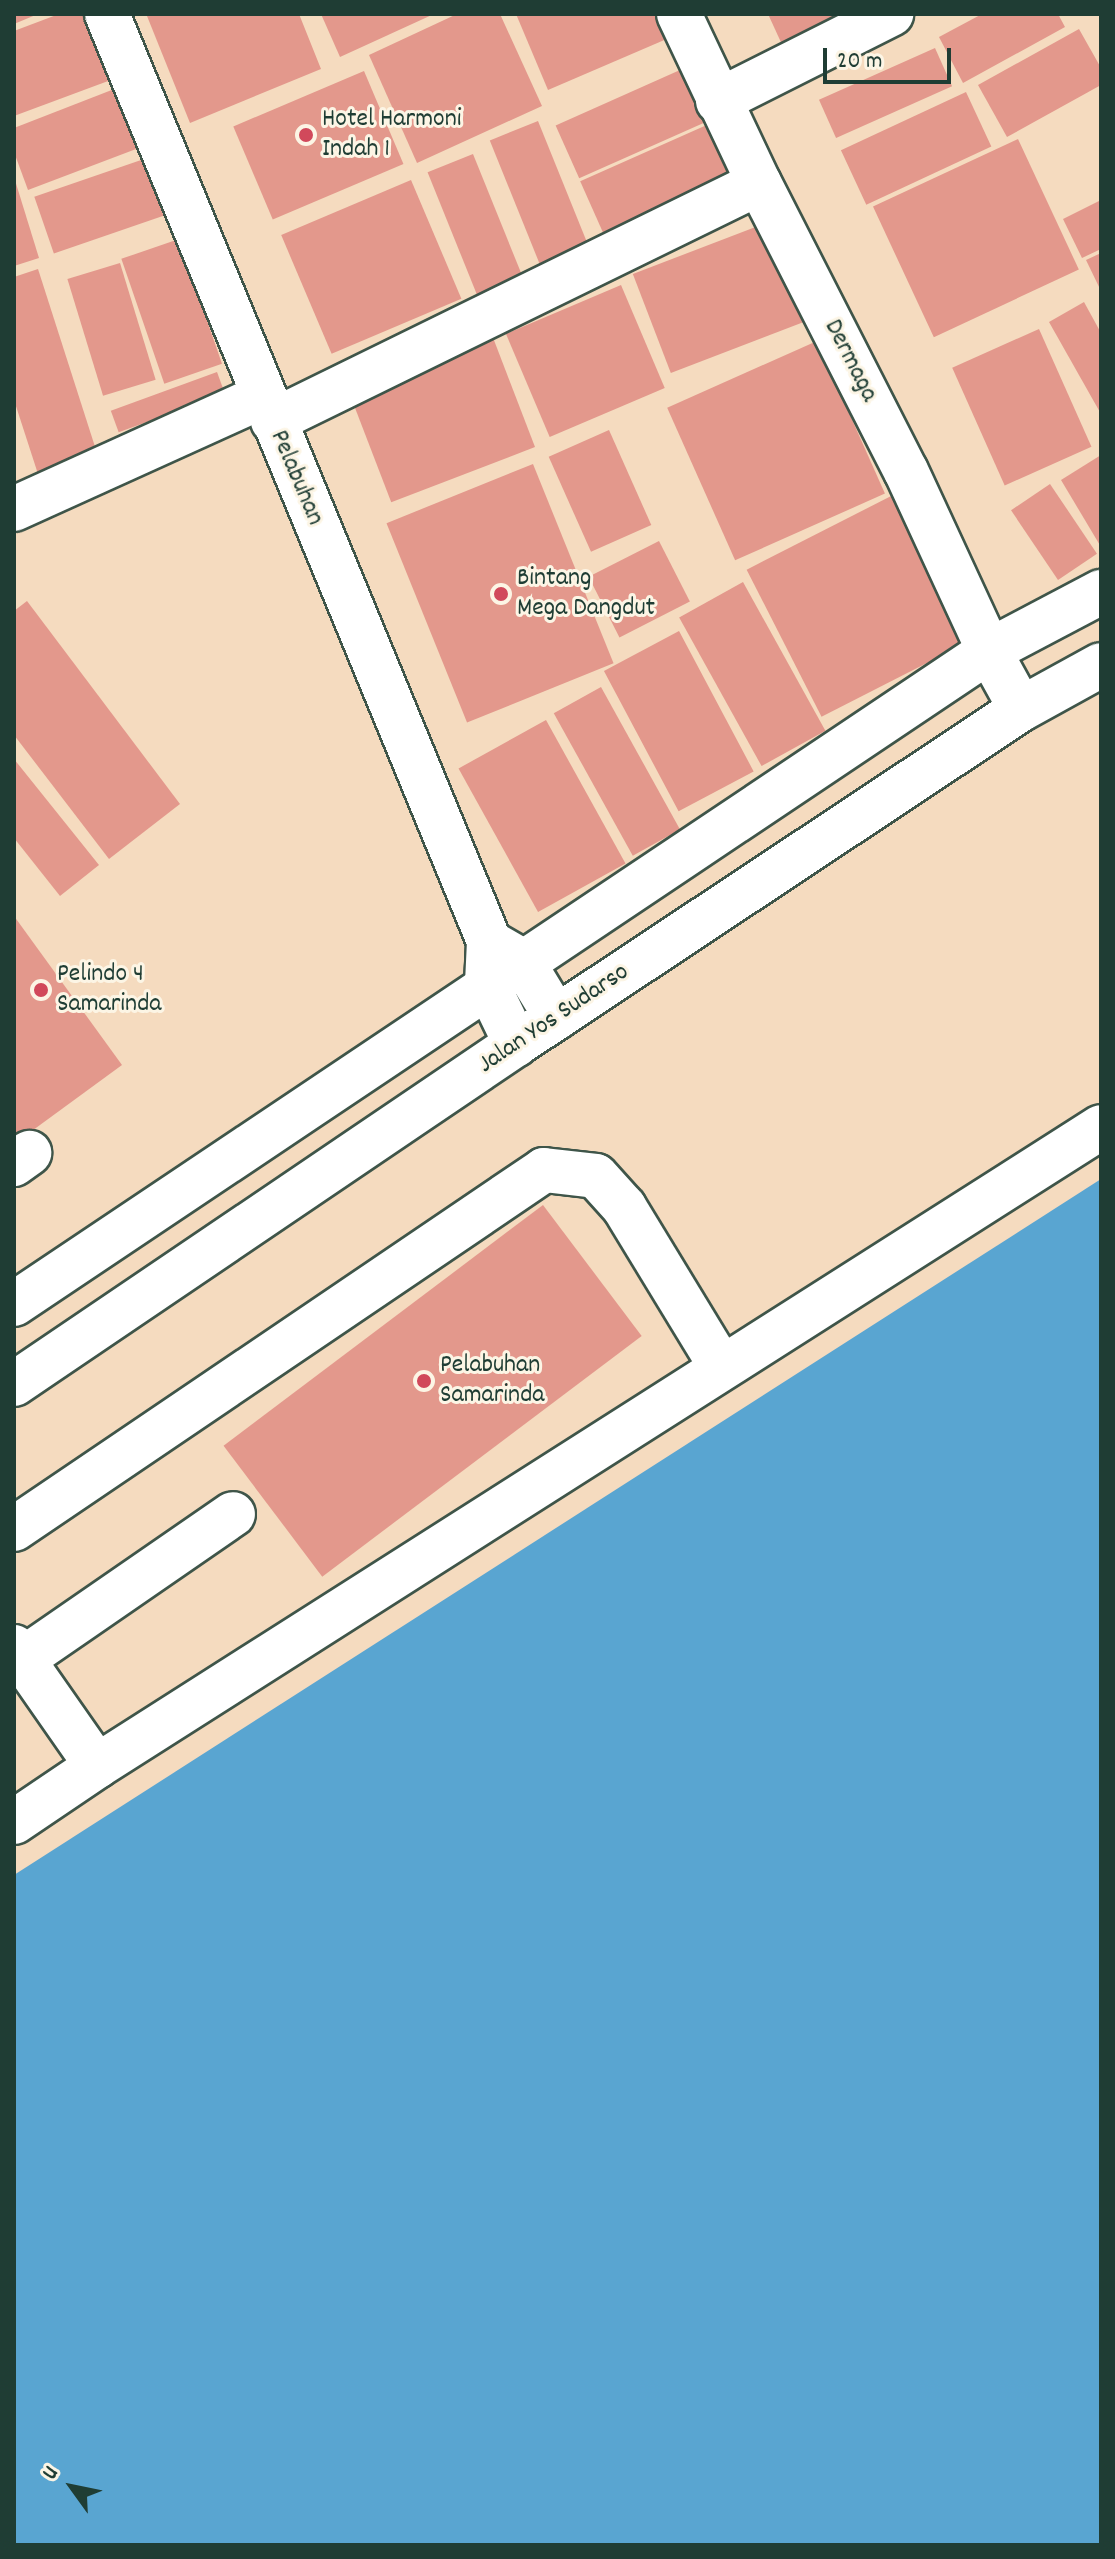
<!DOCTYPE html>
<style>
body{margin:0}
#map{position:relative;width:1115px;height:2559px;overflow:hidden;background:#f5dbbf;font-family:Dekko,sans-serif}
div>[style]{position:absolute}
.water>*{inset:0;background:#59a5d1}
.building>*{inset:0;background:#e3988c;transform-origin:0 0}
.roads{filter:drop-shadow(2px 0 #3f5549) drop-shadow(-2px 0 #3f5549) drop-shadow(0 2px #3f5549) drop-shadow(0 -2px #3f5549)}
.minor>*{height:44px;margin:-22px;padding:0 22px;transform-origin:22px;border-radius:22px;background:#fff}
.highway>*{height:44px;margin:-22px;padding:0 22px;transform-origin:22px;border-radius:22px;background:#fff}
.dots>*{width:22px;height:22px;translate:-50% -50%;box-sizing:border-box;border:4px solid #fcf5e5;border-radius:50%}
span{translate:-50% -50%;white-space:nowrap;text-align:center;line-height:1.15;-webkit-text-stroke:6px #fcf5e5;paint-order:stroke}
.poi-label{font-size:26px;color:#1f3d34}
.left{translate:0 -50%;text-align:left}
.street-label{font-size:26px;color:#1f3d34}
.frame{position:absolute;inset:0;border:16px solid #1f3d34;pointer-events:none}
.north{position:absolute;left:32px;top:2447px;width:80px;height:80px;-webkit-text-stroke:6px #fcf5e5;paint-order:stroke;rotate:303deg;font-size:22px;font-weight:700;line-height:32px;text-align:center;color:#1f3d34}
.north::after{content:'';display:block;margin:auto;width:28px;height:36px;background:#1f3d34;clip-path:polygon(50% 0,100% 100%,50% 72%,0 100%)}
.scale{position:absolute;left:823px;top:48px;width:128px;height:36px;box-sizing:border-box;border:4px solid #1f3d34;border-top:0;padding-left:10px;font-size:24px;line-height:28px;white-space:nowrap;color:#1f3d34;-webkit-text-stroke:6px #fcf5e5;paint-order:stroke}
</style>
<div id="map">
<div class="water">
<div style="clip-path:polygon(1101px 1179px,1101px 2545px,14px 2545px,14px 1875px)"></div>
</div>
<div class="building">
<div style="clip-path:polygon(14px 14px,38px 14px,14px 24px)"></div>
<div style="clip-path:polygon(59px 14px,105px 14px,127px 74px,14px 116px,14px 31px)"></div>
<div style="clip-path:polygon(151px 14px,299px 14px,321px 69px,190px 123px,147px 16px)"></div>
<div style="clip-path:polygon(321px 14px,434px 14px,340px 57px)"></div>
<div style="clip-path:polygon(457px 14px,500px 14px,542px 106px,417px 163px,369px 55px)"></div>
<div style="clip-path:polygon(516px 14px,659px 14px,669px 38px,548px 90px)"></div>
<div style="clip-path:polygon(768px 14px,867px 14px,785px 51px)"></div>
<div style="clip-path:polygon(982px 14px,1058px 14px,1065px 27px,963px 83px,939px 37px)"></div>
<div style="clip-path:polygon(1079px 29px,1101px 68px,1101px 85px,1007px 137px,978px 85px)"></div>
<div style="left:935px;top:48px;width:42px;height:127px;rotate:66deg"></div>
<div style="left:689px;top:66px;width:58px;height:146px;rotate:66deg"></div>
<div style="left:364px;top:71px;width:101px;height:142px;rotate:67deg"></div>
<div style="clip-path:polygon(122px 86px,144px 146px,28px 190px,14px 152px,14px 128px)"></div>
<div style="left:966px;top:92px;width:60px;height:138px;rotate:65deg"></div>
<div style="left:538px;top:121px;width:138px;height:52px;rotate:68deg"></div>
<div style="left:709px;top:124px;width:64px;height:141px;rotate:66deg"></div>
<div style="left:1018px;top:139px;width:144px;height:160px;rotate:65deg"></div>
<div style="left:473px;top:154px;width:133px;height:49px;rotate:68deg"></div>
<div style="left:144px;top:159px;width:60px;height:116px;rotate:71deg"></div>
<div style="clip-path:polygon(14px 177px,39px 258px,14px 266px)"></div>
<div style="left:411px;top:180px;width:129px;height:141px;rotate:67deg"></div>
<div style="clip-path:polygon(1101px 200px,1101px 249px,1082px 258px,1063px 219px)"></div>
<div style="left:771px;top:221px;width:106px;height:148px;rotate:69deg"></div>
<div style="left:179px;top:239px;width:132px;height:61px;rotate:71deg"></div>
<div style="clip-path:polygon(1101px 253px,1101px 291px,1086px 260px)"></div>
<div style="left:120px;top:263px;width:122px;height:55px;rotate:73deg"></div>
<div style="clip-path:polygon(38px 269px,97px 453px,38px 474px,14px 400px,14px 277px)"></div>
<div style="left:621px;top:285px;width:112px;height:125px;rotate:67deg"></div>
<div style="clip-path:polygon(1084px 302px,1101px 333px,1101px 414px,1049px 322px)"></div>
<div style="left:1039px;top:329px;width:129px;height:95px;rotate:66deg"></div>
<div style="left:492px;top:335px;width:120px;height:154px;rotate:69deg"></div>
<div style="left:817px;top:341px;width:167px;height:164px;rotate:66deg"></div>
<div style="left:217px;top:372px;width:23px;height:113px;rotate:70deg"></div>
<div style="left:609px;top:430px;width:104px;height:66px;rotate:66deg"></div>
<div style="clip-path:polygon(1101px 455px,1101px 547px,1061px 480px)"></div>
<div style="left:533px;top:464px;width:215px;height:158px;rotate:68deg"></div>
<div style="left:1050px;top:484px;width:84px;height:47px;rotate:56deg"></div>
<div style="left:899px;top:492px;width:165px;height:171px;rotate:63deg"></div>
<div style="left:659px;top:541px;width:68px;height:79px;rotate:63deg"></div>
<div style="left:743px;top:582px;width:170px;height:73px;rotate:61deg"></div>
<div style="clip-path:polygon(27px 601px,180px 804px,109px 859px,14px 735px,14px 611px)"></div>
<div style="left:679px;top:631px;width:159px;height:85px;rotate:62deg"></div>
<div style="left:601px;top:687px;width:163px;height:54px;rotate:61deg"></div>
<div style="left:546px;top:720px;width:164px;height:100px;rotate:61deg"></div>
<div style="clip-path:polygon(14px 759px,99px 865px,60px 896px,14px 838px)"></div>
<div style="clip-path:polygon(14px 916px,122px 1065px,14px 1144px)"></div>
<div style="left:543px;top:1205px;width:164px;height:400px;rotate:53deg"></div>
</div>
<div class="roads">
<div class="minor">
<div style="left:107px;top:14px;width:1003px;rotate:67.6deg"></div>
<div style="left:489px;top:941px;width:43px;rotate:92.7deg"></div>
<div style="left:487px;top:984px;width:67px;rotate:64.2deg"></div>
<div style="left:679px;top:14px;width:187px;rotate:64.7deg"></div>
<div style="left:759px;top:183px;width:323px;rotate:63deg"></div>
<div style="left:906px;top:471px;width:198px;rotate:65.2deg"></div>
<div style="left:989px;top:651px;width:66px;rotate:61.1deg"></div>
<div style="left:718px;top:101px;width:194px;rotate:-26.7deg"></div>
<div style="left:273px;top:421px;width:541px;rotate:-26.09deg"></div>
<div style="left:14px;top:509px;width:271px;rotate:-24.4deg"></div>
<div style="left:491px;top:943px;width:36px;rotate:30deg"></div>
<div style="left:522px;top:961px;width:66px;rotate:58.7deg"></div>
<div style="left:14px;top:1164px;width:19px;rotate:-36deg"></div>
<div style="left:14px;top:1529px;width:640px;rotate:-34.11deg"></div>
<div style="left:544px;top:1170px;width:52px;rotate:6.6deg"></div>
<div style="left:596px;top:1176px;width:42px;rotate:47.9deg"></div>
<div style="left:624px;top:1207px;width:188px;rotate:58.7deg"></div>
<div style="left:14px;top:1647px;width:145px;rotate:55.1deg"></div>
<div style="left:97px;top:1766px;width:100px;rotate:146deg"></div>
<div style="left:23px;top:1659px;width:255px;rotate:-34.6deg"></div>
<div style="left:97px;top:1766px;width:1190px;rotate:-32.47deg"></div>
</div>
<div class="highway">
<div style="left:14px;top:1304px;width:1173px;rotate:-33.81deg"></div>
<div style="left:989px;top:651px;width:127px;rotate:-27.8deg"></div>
<div style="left:14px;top:1384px;width:606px;rotate:-34.11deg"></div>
<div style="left:516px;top:1044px;width:606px;rotate:-33.56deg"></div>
<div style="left:1021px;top:709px;width:91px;rotate:-28.8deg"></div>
</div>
</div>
<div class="dots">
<div style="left:306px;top:135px;background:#d1495b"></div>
<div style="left:501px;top:594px;background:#d1495b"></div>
<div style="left:41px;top:990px;background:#d1495b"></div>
<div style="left:424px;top:1381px;background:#d1495b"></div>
</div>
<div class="poi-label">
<span class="left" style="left:322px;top:135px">Hotel Harmoni<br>Indah 1</span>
<span class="left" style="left:517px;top:594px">Bintang<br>Mega Dangdut</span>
<span class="left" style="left:57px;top:990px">Pelindo 4<br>Samarinda</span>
<span class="left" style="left:440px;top:1381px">Pelabuhan<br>Samarinda</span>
</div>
<div class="street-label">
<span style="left:850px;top:361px;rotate:63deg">Dermaga</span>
<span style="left:296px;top:478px;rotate:67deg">Pelabuhan</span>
<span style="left:554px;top:1019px;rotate:-34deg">Jalan Yos Sudarso</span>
</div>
<div class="frame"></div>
<div class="north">U</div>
<div class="scale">20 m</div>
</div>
